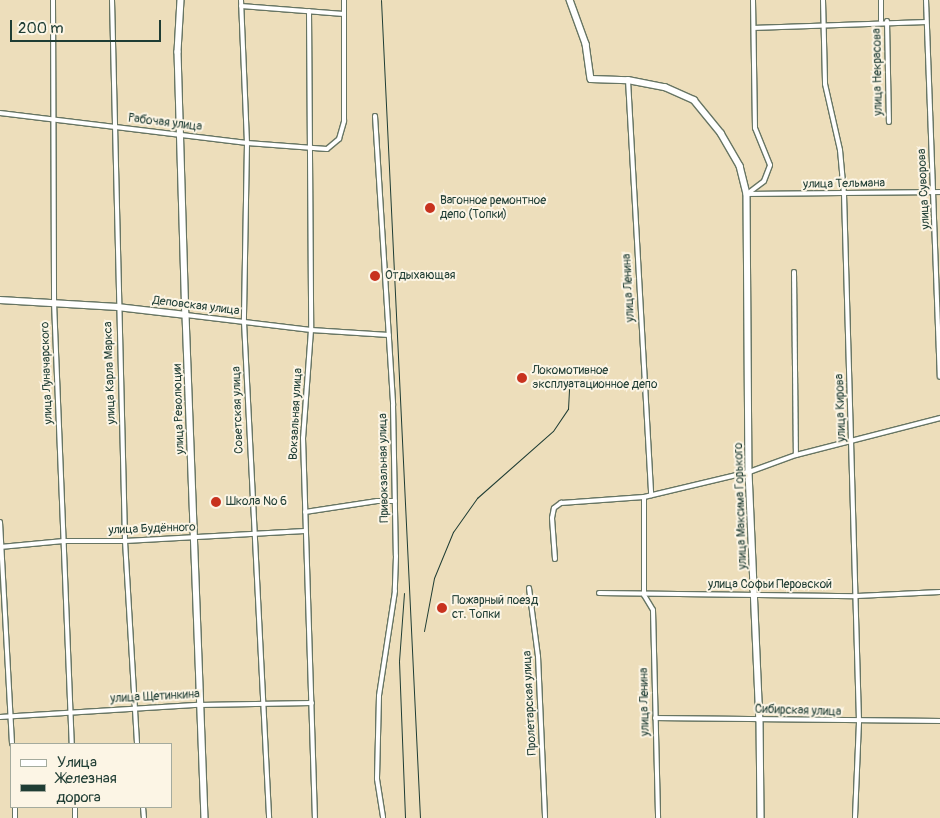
<!DOCTYPE html>
<meta charset="utf-8">
<style>
body{margin:0}
#map{position:relative;width:940px;height:818px;overflow:hidden;background:#eddebb;font-family:Pangolin,sans-serif}
div>[style]{position:absolute}
.roads{filter:drop-shadow(1px 0 #677563) drop-shadow(-1px 0 #677563) drop-shadow(0 1px #677563) drop-shadow(0 -1px #677563)}
.street>*{height:4px;margin:-2px;padding:0 2px;transform-origin:2px;border-radius:2px;background:#fff}
.secondary>*{height:5.5px;margin:-2.75px;padding:0 2.75px;transform-origin:2.75px;border-radius:2.75px;background:#fff}
.rail>*{height:1px;margin:-0.5px;padding:0 0.5px;transform-origin:0.5px;border-radius:0.5px;background:#1f3d34}
.dots>*{width:14px;height:14px;translate:-50% -50%;box-sizing:border-box;border:2px solid #fcf5e5;border-radius:50%}
span{translate:-50% -50%;white-space:nowrap;text-align:center;line-height:1.15;-webkit-text-stroke:4px #fcf5e5;paint-order:stroke}
.street-label{font-size:12px;color:#1f3d34}
.poi-label{font-size:12px;color:#1f3d34}
.left{translate:0 -50%;text-align:left}
.legend{position:absolute;left:10px;top:743px;width:162px;height:65px;box-sizing:border-box;background:#fcf5e5;border:1px solid #a4ab9e;margin:0;padding:6px 9px;list-style:none;font-size:15px;color:#1f3d34}
.legend li{display:flex;align-items:center;gap:10px;height:25px}
.legend b{width:25px;border:1px solid #a4ab9e}
.scale{position:absolute;left:10px;top:20px;width:151px;height:22px;box-sizing:border-box;border:2px solid #1f3d34;border-top:0;padding-left:6px;font-size:15px;line-height:18px;white-space:nowrap;color:#1f3d34;-webkit-text-stroke:4px #fcf5e5;paint-order:stroke}
</style>
<div id="map">
<div class="roads">
<div class="street">
<div style="left:53px;top:0;width:302px;rotate:89.8deg"></div>
<div style="left:54px;top:302px;width:442px;rotate:87.7deg"></div>
<div style="left:112px;top:0;width:541px;rotate:88.62deg"></div>
<div style="left:125px;top:541px;width:203px;rotate:86.6deg"></div>
<div style="left:241px;top:0;width:143px;rotate:87.6deg"></div>
<div style="left:247px;top:143px;width:179px;rotate:91deg"></div>
<div style="left:244px;top:322px;width:497px;rotate:87.1deg"></div>
<div style="left:823px;top:0;width:84px;rotate:88.6deg"></div>
<div style="left:825px;top:84px;width:68px;rotate:77.2deg"></div>
<div style="left:840px;top:150px;width:44px;rotate:84.8deg"></div>
<div style="left:844px;top:194px;width:528px;rotate:88.37deg"></div>
<div style="left:859px;top:722px;width:96px;rotate:92.4deg"></div>
<div style="left:881px;top:0;width:21px;rotate:90deg"></div>
<div style="left:926px;top:0;width:377px;rotate:87.9deg"></div>
<div style="left:241px;top:6px;width:103px;rotate:4.4deg"></div>
<div style="left:309px;top:11px;width:319px;rotate:89.6deg"></div>
<div style="left:311px;top:330px;width:108px;rotate:94.2deg"></div>
<div style="left:303px;top:438px;width:380px;rotate:88.2deg"></div>
<div style="left:887px;top:21px;width:101px;rotate:88.9deg"></div>
<div style="left:754px;top:28px;width:171px;rotate:-2deg"></div>
<div style="left:628px;top:80px;width:416px;rotate:86.8deg"></div>
<div style="left:0;top:113px;width:249px;rotate:6.9deg"></div>
<div style="left:247px;top:143px;width:80px;rotate:4.3deg"></div>
<div style="left:327px;top:149px;width:16px;rotate:-40deg"></div>
<div style="left:339px;top:139px;width:19px;rotate:-74deg"></div>
<div style="left:344px;top:121px;width:121px;rotate:-90deg"></div>
<div style="left:375px;top:116px;width:290px;rotate:86.4deg"></div>
<div style="left:393px;top:405px;width:151px;rotate:88.9deg"></div>
<div style="left:396px;top:556px;width:35px;rotate:92deg"></div>
<div style="left:395px;top:591px;width:106px;rotate:98.7deg"></div>
<div style="left:379px;top:696px;width:83px;rotate:91.4deg"></div>
<div style="left:377px;top:779px;width:39px;rotate:81deg"></div>
<div style="left:747px;top:194px;width:21px;rotate:-37deg"></div>
<div style="left:764px;top:181px;width:17px;rotate:-69deg"></div>
<div style="left:770px;top:165px;width:40px;rotate:-112deg"></div>
<div style="left:755px;top:128px;width:128px;rotate:-90.9deg"></div>
<div style="left:747px;top:194px;width:193px;rotate:-0.6deg"></div>
<div style="left:794px;top:272px;width:183px;rotate:89.4deg"></div>
<div style="left:186px;top:315px;width:126px;rotate:6.8deg"></div>
<div style="left:311px;top:330px;width:78px;rotate:3.7deg"></div>
<div style="left:644px;top:497px;width:98px;rotate:90deg"></div>
<div style="left:644px;top:595px;width:17px;rotate:59deg"></div>
<div style="left:653px;top:610px;width:208px;rotate:88.6deg"></div>
<div style="left:305px;top:512px;width:73px;rotate:-8.7deg"></div>
<div style="left:377px;top:501px;width:18px"></div>
<div style="left:0;top:522px;width:222px;rotate:86.9deg"></div>
<div style="left:0;top:547px;width:64px;rotate:-5.4deg"></div>
<div style="left:64px;top:541px;width:61px"></div>
<div style="left:125px;top:541px;width:180px;rotate:-3.2deg"></div>
<div style="left:555px;top:559px;width:41px;rotate:-94.2deg"></div>
<div style="left:552px;top:518px;width:10px;rotate:-79deg"></div>
<div style="left:554px;top:508px;width:9px;rotate:-36deg"></div>
<div style="left:561px;top:503px;width:83px;rotate:-4.1deg"></div>
<div style="left:644px;top:497px;width:108px;rotate:-13.4deg"></div>
<div style="left:749px;top:472px;width:50px;rotate:-19.9deg"></div>
<div style="left:796px;top:455px;width:149px;rotate:-14.4deg"></div>
<div style="left:529px;top:588px;width:69px;rotate:82.5deg"></div>
<div style="left:538px;top:656px;width:162px;rotate:87.5deg"></div>
<div style="left:599px;top:593px;width:258px;rotate:0.7deg"></div>
<div style="left:857px;top:596px;width:83px;rotate:-2.8deg"></div>
<div style="left:0;top:717px;width:199px;rotate:-3.5deg"></div>
<div style="left:199px;top:705px;width:113px;rotate:-1deg"></div>
<div style="left:655px;top:718px;width:285px;rotate:0.6deg"></div>
<div style="left:15px;top:807px;width:11px;rotate:90deg"></div>
<div style="left:75px;top:807px;width:11px;rotate:90deg"></div>
<div style="left:143px;top:807px;width:11px;rotate:85deg"></div>
</div>
<div class="secondary">
<div style="left:181px;top:0;width:52px;rotate:93.3deg"></div>
<div style="left:178px;top:52px;width:263px;rotate:88.3deg"></div>
<div style="left:186px;top:315px;width:503px;rotate:87.84deg"></div>
<div style="left:570px;top:0;width:47px;rotate:70deg"></div>
<div style="left:586px;top:44px;width:35px;rotate:82deg"></div>
<div style="left:591px;top:79px;width:37px;rotate:2deg"></div>
<div style="left:628px;top:80px;width:38px;rotate:11deg"></div>
<div style="left:665px;top:87px;width:32px;rotate:24deg"></div>
<div style="left:694px;top:100px;width:43px;rotate:50.7deg"></div>
<div style="left:721px;top:133px;width:38px;rotate:60deg"></div>
<div style="left:740px;top:166px;width:29px;rotate:76deg"></div>
<div style="left:747px;top:194px;width:278px;rotate:89.6deg"></div>
<div style="left:749px;top:472px;width:248px;rotate:87.5deg"></div>
<div style="left:760px;top:720px;width:98px;rotate:89.4deg"></div>
<div style="left:0;top:300px;width:118px;rotate:3.4deg"></div>
<div style="left:118px;top:307px;width:68px;rotate:6.7deg"></div>
</div>
</div>
<div class="rail">
<div style="left:381px;top:0;width:819px;rotate:87.27deg"></div>
<div style="left:404px;top:593px;width:68px;rotate:94.2deg"></div>
<div style="left:399px;top:661px;width:157px;rotate:87.8deg"></div>
<div style="left:424px;top:631px;width:54px;rotate:-79.3deg"></div>
<div style="left:434px;top:578px;width:50px;rotate:-67.6deg"></div>
<div style="left:453px;top:532px;width:42px;rotate:-54.8deg"></div>
<div style="left:477px;top:498px;width:101px;rotate:-41.4deg"></div>
<div style="left:553px;top:431px;width:27px;rotate:-56deg"></div>
<div style="left:568px;top:409px;width:21px;rotate:-87deg"></div>
</div>
<div class="dots">
<div style="left:430px;top:208px;background:#c8321e"></div>
<div style="left:375px;top:276px;background:#c8321e"></div>
<div style="left:522px;top:378px;background:#c8321e"></div>
<div style="left:216px;top:502px;background:#c8321e"></div>
<div style="left:442px;top:608px;background:#c8321e"></div>
</div>
<div class="street-label">
<span style="left:878px;top:72px;rotate:-91deg">улица Некрасова</span>
<span style="left:165px;top:123px;rotate:7deg">Рабочая улица</span>
<span style="left:844px;top:184px;rotate:-1deg">улица Тельмана</span>
<span style="left:924px;top:189px;rotate:-93deg">улица Суворова</span>
<span style="left:629px;top:288px;rotate:-93deg">улица Ленина</span>
<span style="left:196px;top:306px;rotate:7deg">Деповская улица</span>
<span style="left:47px;top:373px;rotate:-92deg">улица Луначарского</span>
<span style="left:110px;top:373px;rotate:-92deg">улица Карла Маркса</span>
<span style="left:841px;top:408px;rotate:-92deg">улица Кирова</span>
<span style="left:179px;top:409px;rotate:-92deg">улица Революции</span>
<span style="left:238px;top:410px;rotate:-92deg">Советская улица</span>
<span style="left:296px;top:414px;rotate:-87deg">Вокзальная улица</span>
<span style="left:384px;top:468px;rotate:-91deg">Привокзальная улица</span>
<span style="left:741px;top:506px;rotate:-92deg">улица Максима Горького</span>
<span style="left:152px;top:529px;rotate:-2deg">улица Будённого</span>
<span style="left:770px;top:585px">улица Софьи Перовской</span>
<span style="left:155px;top:697px;rotate:-3deg">улица Щетинкина</span>
<span style="left:645px;top:702px;rotate:-91deg">улица Ленина</span>
<span style="left:530px;top:703px;rotate:-93deg">Пролетарская улица</span>
<span style="left:798px;top:711px;rotate:2deg">Сибирская улица</span>
</div>
<div class="poi-label">
<span class="left" style="left:440px;top:208px">Вагонное ремонтное<br>депо (Топки)</span>
<span class="left" style="left:385px;top:276px">Отдыхающая</span>
<span class="left" style="left:532px;top:378px">Локомотивное<br>эксплуатационное депо</span>
<span class="left" style="left:226px;top:502px">Школа № 6</span>
<span class="left" style="left:452px;top:608px">Пожарный поезд<br>ст. Топки</span>
</div>
<ul class="legend">
<li><b style="height:6px;background:#fff"></b>Улица</li>
<li><b style="height:6px;background:#1f3d34"></b>Железная дорога</li>
</ul>
<div class="scale">200 m</div>
</div>
